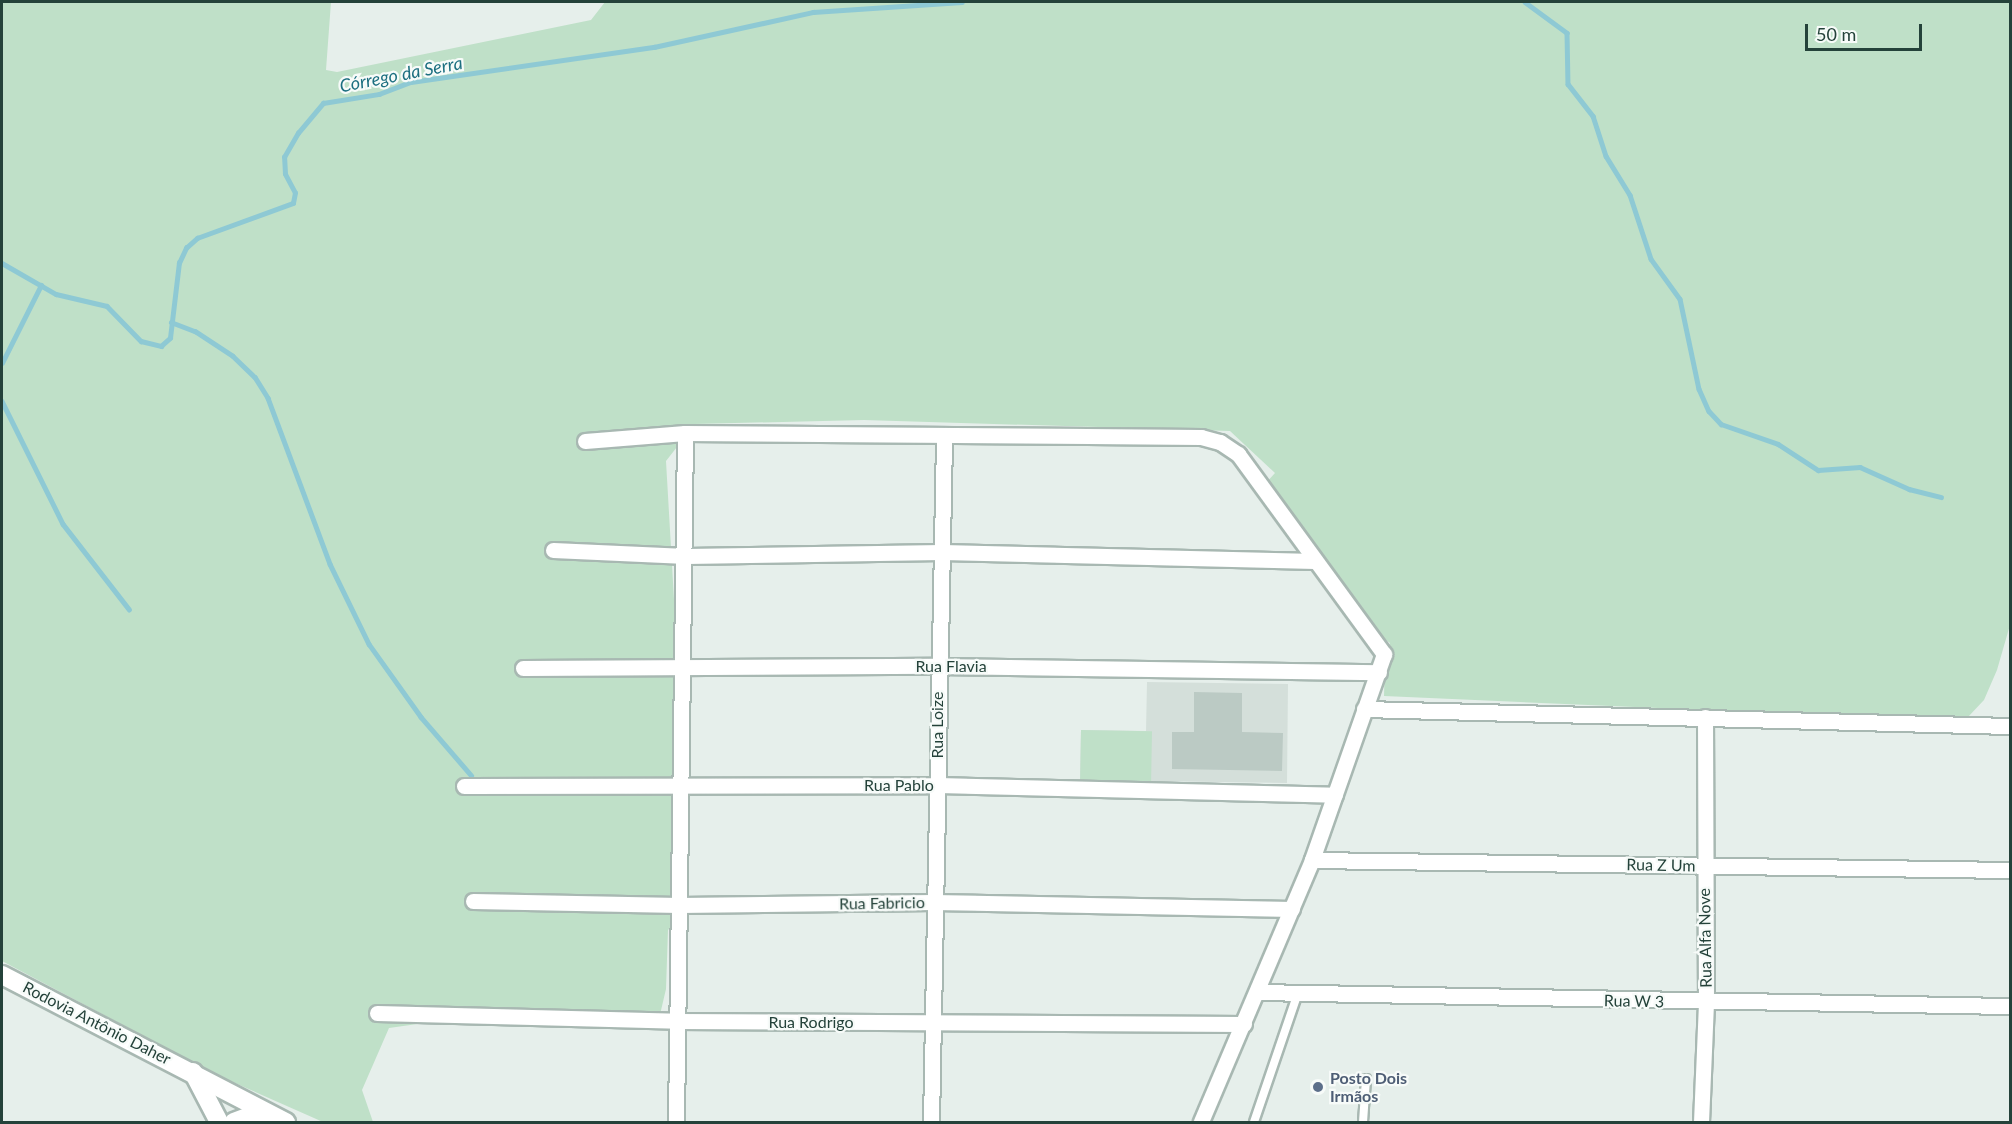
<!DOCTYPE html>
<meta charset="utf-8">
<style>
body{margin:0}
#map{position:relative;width:2012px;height:1124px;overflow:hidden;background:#e6efeb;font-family:Lato,sans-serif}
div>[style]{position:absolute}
.built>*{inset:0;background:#d4dfda}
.green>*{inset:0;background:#bfe0c8;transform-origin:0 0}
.stream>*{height:4.5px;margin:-2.25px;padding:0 2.25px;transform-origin:2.25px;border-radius:2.25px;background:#8ec9d4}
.building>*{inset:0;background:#bbcac4}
.roads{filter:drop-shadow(2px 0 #a8b8b2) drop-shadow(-2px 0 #a8b8b2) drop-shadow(0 2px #a8b8b2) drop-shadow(0 -2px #a8b8b2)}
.lane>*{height:8px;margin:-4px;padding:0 4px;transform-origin:4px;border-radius:4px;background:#fff}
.street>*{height:15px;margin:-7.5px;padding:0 7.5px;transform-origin:7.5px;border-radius:7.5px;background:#fff}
.secondary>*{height:18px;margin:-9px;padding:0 9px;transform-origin:9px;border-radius:9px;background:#fff}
.dots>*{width:16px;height:16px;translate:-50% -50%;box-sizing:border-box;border:3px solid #f7fbf9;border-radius:50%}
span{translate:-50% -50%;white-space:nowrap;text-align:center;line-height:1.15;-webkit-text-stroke:4.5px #f7fbf9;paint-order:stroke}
.street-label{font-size:16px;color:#24423a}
.service-label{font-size:16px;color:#4e5e75;font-weight:700}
.left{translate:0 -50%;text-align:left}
.water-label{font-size:18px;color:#1c6f80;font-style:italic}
.frame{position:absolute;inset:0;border:3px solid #24423a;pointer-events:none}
.scale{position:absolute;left:1805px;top:24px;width:117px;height:27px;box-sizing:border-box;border:3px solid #24423a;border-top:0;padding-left:8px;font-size:18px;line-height:21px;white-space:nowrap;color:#24423a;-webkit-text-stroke:4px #f7fbf9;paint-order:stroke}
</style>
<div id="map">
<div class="built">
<div style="clip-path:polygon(1147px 682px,1288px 684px,1287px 783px,1080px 780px,1081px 730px,1146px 731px)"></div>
</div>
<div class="green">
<div style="clip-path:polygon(2px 2px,331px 2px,326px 70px,337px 72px,591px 20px,605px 2px,2010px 2px,2010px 625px,1997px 670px,1984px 700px,1968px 717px,1955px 721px,1384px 696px,1385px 657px,1390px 643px,1351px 615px,1266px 483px,1275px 473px,1230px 431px,864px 420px,695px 424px,666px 461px,676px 634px,672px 926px,668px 930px,666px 989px,659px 1019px,446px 1020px,389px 1028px,362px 1090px,373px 1122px,323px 1122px,219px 1076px,2px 961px)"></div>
<div style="left:1081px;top:730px;width:71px;height:50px;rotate:1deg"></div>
</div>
<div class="stream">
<div style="left:1525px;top:2px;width:52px;rotate:36.4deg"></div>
<div style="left:1567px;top:33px;width:51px;rotate:88.9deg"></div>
<div style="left:1568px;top:84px;width:41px;rotate:52deg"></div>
<div style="left:1593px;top:116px;width:42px;rotate:72deg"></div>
<div style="left:1606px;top:156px;width:46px;rotate:58.4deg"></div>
<div style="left:1630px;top:195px;width:67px;rotate:71.8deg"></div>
<div style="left:1651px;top:259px;width:49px;rotate:54.1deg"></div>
<div style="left:1680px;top:299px;width:92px;rotate:78.1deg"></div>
<div style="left:1699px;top:389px;width:24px;rotate:66deg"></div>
<div style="left:1709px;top:411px;width:18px;rotate:47deg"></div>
<div style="left:1721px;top:424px;width:60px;rotate:19.3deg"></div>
<div style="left:1778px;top:444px;width:48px;rotate:33deg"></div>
<div style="left:1818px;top:470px;width:42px;rotate:-4.1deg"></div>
<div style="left:1860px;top:467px;width:54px;rotate:24.2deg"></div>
<div style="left:1909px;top:489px;width:33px;rotate:14deg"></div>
<div style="left:2px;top:263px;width:62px;rotate:29.9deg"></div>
<div style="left:56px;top:294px;width:52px;rotate:13.2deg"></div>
<div style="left:107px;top:306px;width:49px;rotate:45.8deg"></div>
<div style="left:141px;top:341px;width:21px;rotate:14deg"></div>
<div style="left:161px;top:346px;width:12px;rotate:-42deg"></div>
<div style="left:170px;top:338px;width:76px;rotate:-83.2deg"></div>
<div style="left:179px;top:263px;width:17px;rotate:-65deg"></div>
<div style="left:186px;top:248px;width:15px;rotate:-42deg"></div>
<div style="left:197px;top:238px;width:102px;rotate:-20deg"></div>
<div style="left:293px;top:203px;width:10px;rotate:-79deg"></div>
<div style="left:295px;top:193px;width:21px;rotate:-118deg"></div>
<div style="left:285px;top:174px;width:17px;rotate:-93deg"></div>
<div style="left:284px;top:157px;width:28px;rotate:-60deg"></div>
<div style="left:298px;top:133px;width:39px;rotate:-50deg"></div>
<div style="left:323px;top:103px;width:57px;rotate:-9.1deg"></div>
<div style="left:379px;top:94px;width:34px;rotate:-21deg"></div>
<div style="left:411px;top:82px;width:246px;rotate:-8.2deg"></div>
<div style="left:654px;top:47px;width:163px;rotate:-12.4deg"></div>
<div style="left:813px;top:12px;width:149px;rotate:-3.8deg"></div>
<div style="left:171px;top:322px;width:26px;rotate:21deg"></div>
<div style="left:195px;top:331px;width:45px;rotate:33.3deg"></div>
<div style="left:233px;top:356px;width:30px;rotate:44deg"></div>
<div style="left:255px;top:377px;width:25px;rotate:58deg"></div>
<div style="left:268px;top:398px;width:177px;rotate:69.5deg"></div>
<div style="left:330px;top:564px;width:89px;rotate:64deg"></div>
<div style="left:369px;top:644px;width:90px;rotate:54.5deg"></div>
<div style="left:421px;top:717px;width:77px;rotate:49.2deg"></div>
<div style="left:2px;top:363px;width:87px;rotate:-63.4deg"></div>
<div style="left:2px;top:401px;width:137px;rotate:63.6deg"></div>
<div style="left:63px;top:524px;width:108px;rotate:52.2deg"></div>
</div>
<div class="building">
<div style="clip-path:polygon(1194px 692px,1242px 693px,1242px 732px,1283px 733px,1282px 771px,1172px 769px,1172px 732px,1194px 732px)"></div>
</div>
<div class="roads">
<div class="lane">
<div style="left:1254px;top:1122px;width:136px;rotate:-71.2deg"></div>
<div style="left:1363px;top:1122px;width:43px;rotate:-86deg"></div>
</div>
<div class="street">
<div style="left:585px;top:441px;width:100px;rotate:-4.6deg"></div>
<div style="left:685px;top:433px;width:516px;rotate:0.44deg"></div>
<div style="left:1201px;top:437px;width:20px;rotate:15deg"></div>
<div style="left:1220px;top:442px;width:22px;rotate:34deg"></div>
<div style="left:1238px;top:454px;width:248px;rotate:53.9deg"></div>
<div style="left:1384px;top:654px;width:218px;rotate:109.3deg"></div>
<div style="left:1312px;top:860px;width:285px;rotate:113deg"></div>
<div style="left:553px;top:550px;width:133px;rotate:2.6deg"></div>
<div style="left:686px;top:556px;width:256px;rotate:-0.9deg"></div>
<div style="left:942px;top:552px;width:373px;rotate:1.4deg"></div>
<div style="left:523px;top:668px;width:414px;rotate:-0.3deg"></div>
<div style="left:937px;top:666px;width:442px;rotate:0.8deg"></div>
<div style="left:1364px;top:709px;width:646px;rotate:1.51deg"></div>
<div style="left:464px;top:786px;width:474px;rotate:-0.1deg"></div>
<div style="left:938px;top:785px;width:397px;rotate:1.4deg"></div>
<div style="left:1312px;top:860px;width:698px;rotate:0.82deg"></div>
<div style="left:473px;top:901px;width:206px;rotate:1.1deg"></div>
<div style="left:679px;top:905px;width:254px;rotate:-0.7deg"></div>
<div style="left:933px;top:902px;width:359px;rotate:1.1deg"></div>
<div style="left:1257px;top:992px;width:753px;rotate:1.07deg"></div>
<div style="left:377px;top:1013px;width:300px;rotate:1.5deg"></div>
<div style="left:677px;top:1021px;width:567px;rotate:0.3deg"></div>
<div style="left:676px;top:1122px;width:689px;rotate:-89.25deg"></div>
<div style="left:931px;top:1122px;width:686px;rotate:-88.91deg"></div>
<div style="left:1701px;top:1122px;width:120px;rotate:-87.6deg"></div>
<div style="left:1706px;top:1002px;width:285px;rotate:-90.2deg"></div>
</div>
<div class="secondary">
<div style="left:2px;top:975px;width:320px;rotate:27.4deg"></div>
<div style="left:193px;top:1072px;width:56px;rotate:62.5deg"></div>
<div style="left:234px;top:1122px;width:25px;rotate:-21deg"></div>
<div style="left:257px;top:1113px;width:13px;rotate:9deg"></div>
</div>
</div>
<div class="dots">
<div style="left:1318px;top:1087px;background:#5c6f8a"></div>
</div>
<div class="street-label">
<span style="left:951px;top:666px">Rua Flavia</span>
<span style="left:937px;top:725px;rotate:-90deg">Rua Loize</span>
<span style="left:899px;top:785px">Rua Pablo</span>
<span style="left:1661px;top:865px;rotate:1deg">Rua Z Um</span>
<span style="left:882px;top:903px;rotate:-1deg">Rua Fabricio</span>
<span style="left:1705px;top:938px;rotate:-91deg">Rua Alfa Nove</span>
<span style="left:1634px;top:1001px;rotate:1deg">Rua W 3</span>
<span style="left:811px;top:1022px">Rua Rodrigo</span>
<span style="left:97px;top:1023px;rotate:27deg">Rodovia Antônio Daher</span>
</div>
<div class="service-label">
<span class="left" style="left:1330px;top:1087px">Posto Dois<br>Irmãos</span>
</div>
<div class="water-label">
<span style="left:401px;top:74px;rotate:-11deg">Córrego da Serra</span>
</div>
<div class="frame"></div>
<div class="scale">50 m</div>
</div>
